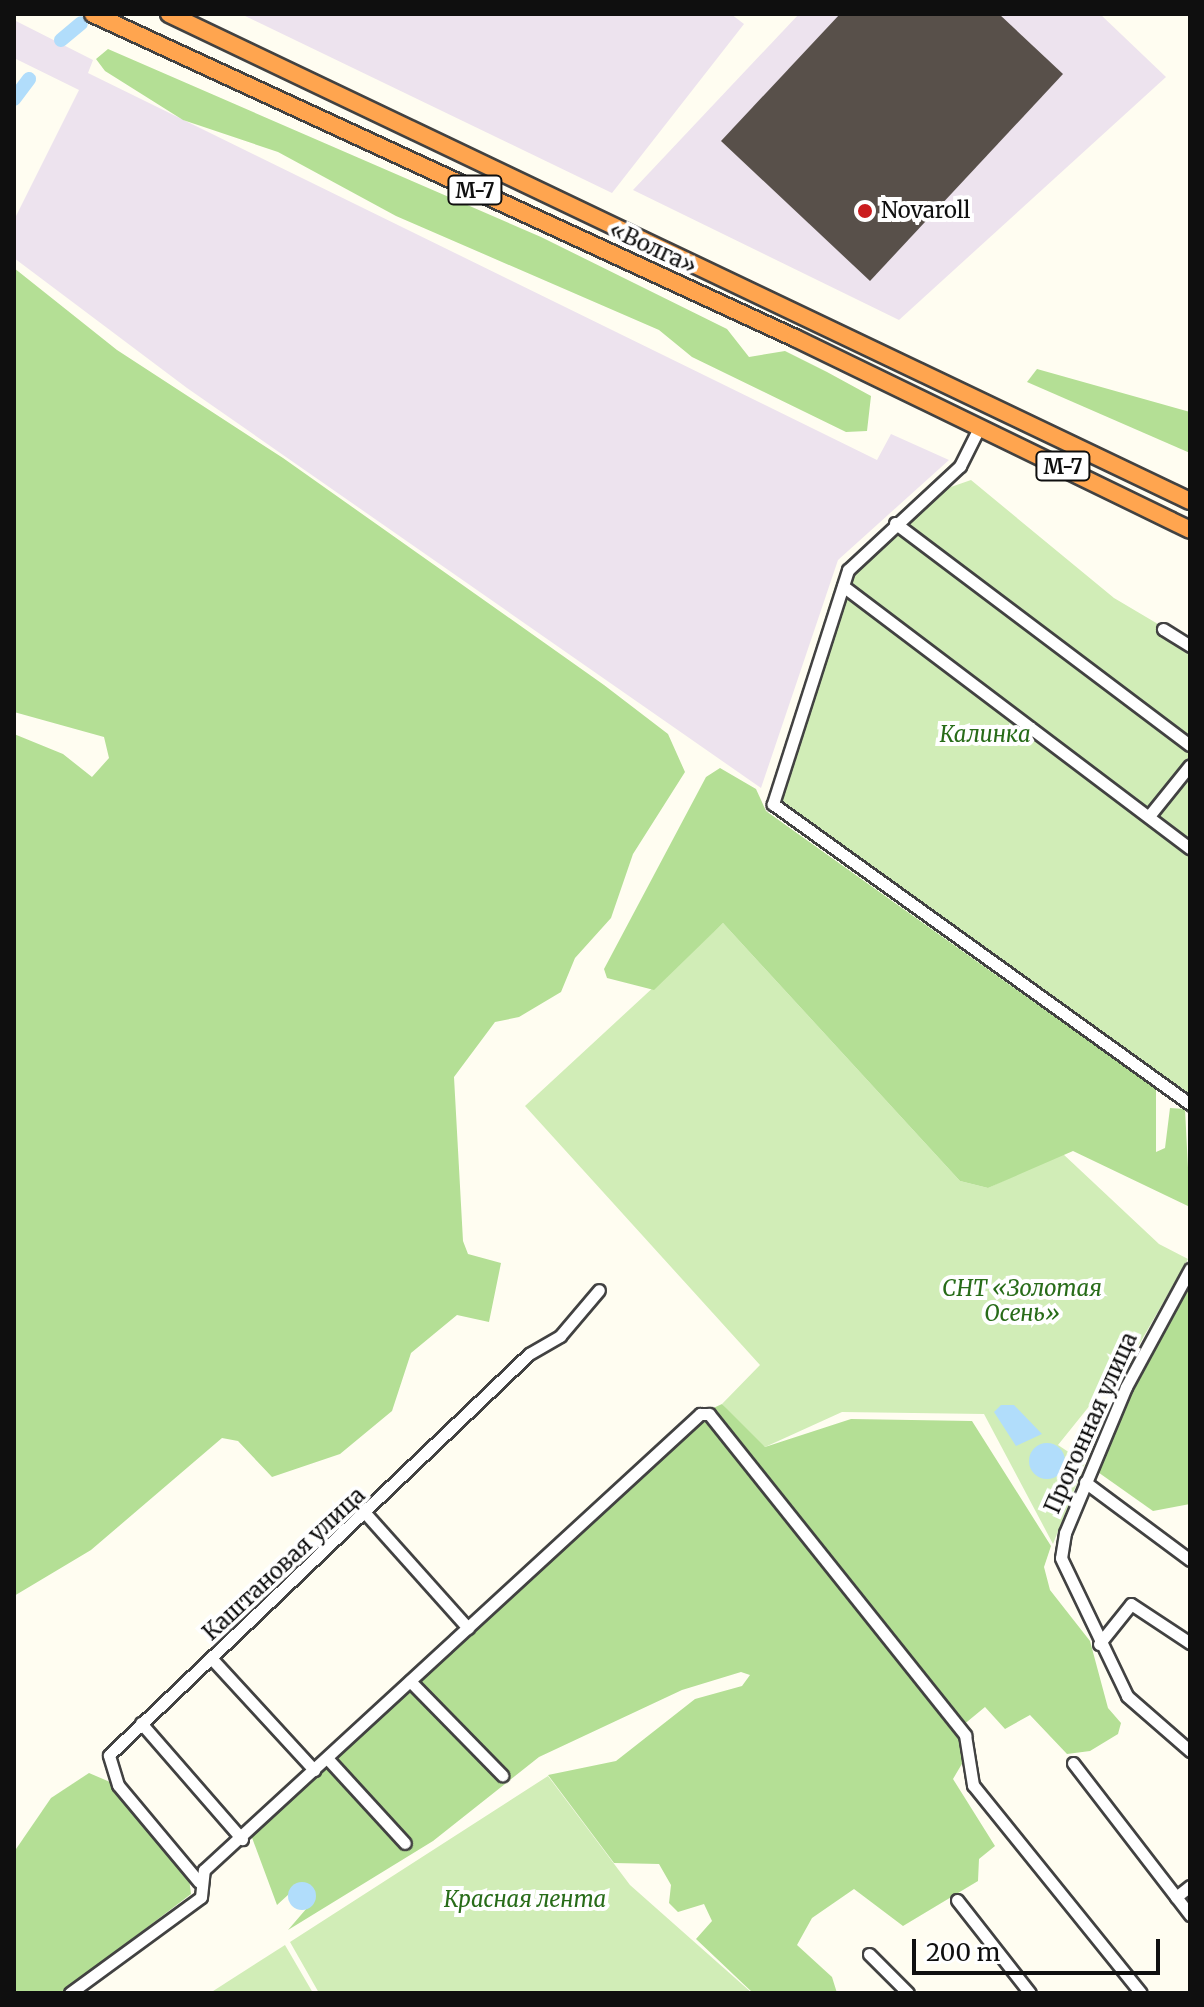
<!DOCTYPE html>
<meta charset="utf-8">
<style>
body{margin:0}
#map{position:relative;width:1204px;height:2007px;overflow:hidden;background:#fffdf1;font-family:Merriweather,serif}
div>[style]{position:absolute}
.industrial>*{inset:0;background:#ede3ee}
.green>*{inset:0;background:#d1edb7}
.forest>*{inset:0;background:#b4df95}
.water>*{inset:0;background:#b1ddfb}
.round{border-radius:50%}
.river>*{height:14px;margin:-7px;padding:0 7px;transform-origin:7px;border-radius:7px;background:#b1ddfb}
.building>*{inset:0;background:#58504a}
.roads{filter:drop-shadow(2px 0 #424242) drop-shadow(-2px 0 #424242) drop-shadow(0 2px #424242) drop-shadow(0 -2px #424242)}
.minor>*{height:11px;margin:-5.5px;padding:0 5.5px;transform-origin:5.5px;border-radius:5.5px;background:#fff}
.highway>*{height:16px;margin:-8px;padding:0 8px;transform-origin:8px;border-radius:8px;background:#ffa54f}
.dots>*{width:22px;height:22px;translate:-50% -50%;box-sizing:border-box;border:4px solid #fff;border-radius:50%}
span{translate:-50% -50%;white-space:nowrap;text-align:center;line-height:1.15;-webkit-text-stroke:8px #fff;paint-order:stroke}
.shield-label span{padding:2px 6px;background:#fff;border:2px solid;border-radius:6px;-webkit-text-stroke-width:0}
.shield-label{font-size:20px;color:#0f0f0f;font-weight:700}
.poi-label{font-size:22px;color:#0f0f0f}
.left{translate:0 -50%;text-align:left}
.street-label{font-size:22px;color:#0f0f0f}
.park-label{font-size:22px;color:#286c19;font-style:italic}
.frame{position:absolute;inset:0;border:16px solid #0f0f0f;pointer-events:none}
.scale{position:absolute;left:912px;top:1939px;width:248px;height:36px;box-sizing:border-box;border:4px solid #0f0f0f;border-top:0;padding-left:10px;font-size:24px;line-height:28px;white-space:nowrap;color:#0f0f0f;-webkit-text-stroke:6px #fff;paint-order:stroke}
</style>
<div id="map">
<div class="industrial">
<div style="clip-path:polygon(241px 14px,731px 14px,744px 24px,612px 193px)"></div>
<div style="clip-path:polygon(799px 14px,1100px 14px,1166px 77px,899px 320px,633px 190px)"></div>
<div style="clip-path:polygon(14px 20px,93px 60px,88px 73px,877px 460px,891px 434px,949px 460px,838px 560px,761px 788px,187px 388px,14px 258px,14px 220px,79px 90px,14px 58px)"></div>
</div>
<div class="green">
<div style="clip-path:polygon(971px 480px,1114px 598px,1190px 643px,1190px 1113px,766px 807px,836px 583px,843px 586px,848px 570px,948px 488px)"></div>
<div style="clip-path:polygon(723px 923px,960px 1181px,988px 1188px,1062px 1153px,1159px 1244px,1188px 1259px,1140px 1343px,1058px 1445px,1085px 1463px,1053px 1544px,984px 1414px,842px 1412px,765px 1447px,755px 1442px,722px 1404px,760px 1365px,525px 1106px)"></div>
<div style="clip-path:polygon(548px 1776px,630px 1885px,752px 1993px,319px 1993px,290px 1942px)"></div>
<div style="clip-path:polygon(285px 1945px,313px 1993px,210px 1993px)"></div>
</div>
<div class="forest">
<div style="clip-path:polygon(108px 49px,541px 237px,727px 329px,749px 357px,785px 351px,827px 372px,871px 396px,867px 431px,846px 432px,692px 357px,659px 330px,396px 216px,278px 152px,183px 120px,105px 71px,96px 59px)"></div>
<div style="clip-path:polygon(14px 268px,117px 350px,283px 458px,604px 685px,668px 734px,685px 772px,633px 854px,611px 918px,575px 958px,561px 992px,519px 1017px,495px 1022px,454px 1077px,463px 1241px,468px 1254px,501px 1263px,489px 1322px,457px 1315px,411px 1353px,392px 1411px,340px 1454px,272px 1477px,238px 1441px,222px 1438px,91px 1550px,14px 1596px,14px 734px,63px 754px,92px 777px,109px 758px,104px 737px,14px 712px)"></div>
<div style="clip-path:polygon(1037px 369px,1190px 412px,1190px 453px,1027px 382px)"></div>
<div style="clip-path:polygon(720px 768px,756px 789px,766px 811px,1156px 1089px,1156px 1152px,1165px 1148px,1170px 1108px,1185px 1109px,1190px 1207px,1073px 1151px,988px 1188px,960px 1181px,723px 923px,654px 990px,607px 978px,604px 969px,706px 777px)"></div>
<div style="clip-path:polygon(1190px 1287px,1190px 1504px,1153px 1511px,1095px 1470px,1164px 1321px)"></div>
<div style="clip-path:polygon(722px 1404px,765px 1447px,851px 1419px,972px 1421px,1051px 1546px,1044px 1567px,1050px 1590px,1090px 1641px,1108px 1708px,1121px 1723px,1118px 1734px,1090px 1751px,1067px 1754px,1030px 1715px,1005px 1729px,985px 1707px,962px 1726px,709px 1410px)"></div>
<div style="clip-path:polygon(707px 1416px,963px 1735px,963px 1762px,953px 1779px,995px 1846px,979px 1859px,978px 1881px,903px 1926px,854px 1889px,812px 1918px,797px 1945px,832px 1977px,837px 1993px,753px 1993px,696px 1939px,712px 1921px,704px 1904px,678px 1912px,669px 1903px,671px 1885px,659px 1864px,614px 1863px,548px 1775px,616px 1761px,695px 1699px,742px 1686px,750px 1675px,741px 1672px,682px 1690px,539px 1757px,433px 1841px,288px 1930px,313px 1901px,301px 1883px,277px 1905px,251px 1835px)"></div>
<div style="clip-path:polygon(89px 1773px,110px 1782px,189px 1878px,191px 1894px,61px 1993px,14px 1993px,14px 1852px,51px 1798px)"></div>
</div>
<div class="water">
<div style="clip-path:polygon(1001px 1405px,1014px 1405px,1042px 1434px,1016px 1446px,994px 1412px)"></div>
<div class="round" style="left:1029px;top:1443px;width:36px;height:36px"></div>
<div class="round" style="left:288px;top:1882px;width:28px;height:28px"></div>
</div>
<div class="river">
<div style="left:61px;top:40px;width:26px;rotate:-40deg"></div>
<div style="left:14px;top:99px;width:25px;rotate:-53deg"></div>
</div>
<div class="building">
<div style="clip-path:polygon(840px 14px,999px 14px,1063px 74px,870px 281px,721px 141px)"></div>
</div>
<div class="roads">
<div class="minor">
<div style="left:980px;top:426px;width:45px;rotate:116.6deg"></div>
<div style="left:960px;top:466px;width:153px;rotate:137.1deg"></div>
<div style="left:848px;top:570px;width:246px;rotate:107.8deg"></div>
<div style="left:773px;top:804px;width:514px;rotate:35.73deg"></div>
<div style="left:895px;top:523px;width:369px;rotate:37deg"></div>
<div style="left:843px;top:586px;width:435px;rotate:37.1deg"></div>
<div style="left:1163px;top:629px;width:32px;rotate:32deg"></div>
<div style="left:1149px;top:816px;width:65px;rotate:-51.2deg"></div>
<div style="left:1190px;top:1269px;width:134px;rotate:118.5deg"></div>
<div style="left:1126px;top:1387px;width:158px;rotate:112.7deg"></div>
<div style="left:1065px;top:1533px;width:25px;rotate:99deg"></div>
<div style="left:1061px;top:1558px;width:153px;rotate:64.4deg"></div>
<div style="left:1127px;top:1696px;width:84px;rotate:41.1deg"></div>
<div style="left:1085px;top:1482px;width:131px;rotate:36.6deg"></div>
<div style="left:366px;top:1514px;width:153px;rotate:48.2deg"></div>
<div style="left:1099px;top:1644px;width:51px;rotate:-51.3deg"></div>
<div style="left:1131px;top:1604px;width:71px;rotate:33.5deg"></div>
<div style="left:212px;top:1659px;width:151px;rotate:47.4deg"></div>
<div style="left:410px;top:1681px;width:132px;rotate:45.6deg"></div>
<div style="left:141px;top:1723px;width:154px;rotate:49deg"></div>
<div style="left:327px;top:1758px;width:115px;rotate:47.5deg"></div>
<div style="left:1073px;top:1763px;width:192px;rotate:52.4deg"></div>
<div style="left:199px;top:1882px;width:126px;rotate:-129.9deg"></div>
<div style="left:118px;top:1785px;width:31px;rotate:-107deg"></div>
<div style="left:109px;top:1755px;width:581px;rotate:-43.67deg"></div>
<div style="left:529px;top:1354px;width:36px;rotate:-30deg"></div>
<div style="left:560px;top:1336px;width:60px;rotate:-49.7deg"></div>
<div style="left:1176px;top:1897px;width:18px;rotate:-38deg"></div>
<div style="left:957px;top:1900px;width:118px;rotate:51.9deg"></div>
<div style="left:869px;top:1954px;width:55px;rotate:45deg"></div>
<div style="left:70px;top:1993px;width:162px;rotate:-36.2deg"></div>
<div style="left:201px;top:1897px;width:27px;rotate:-84deg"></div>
<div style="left:204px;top:1870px;width:674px;rotate:-42.59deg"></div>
<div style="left:700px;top:1414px;width:9px"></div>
<div style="left:709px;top:1414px;width:411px;rotate:51.4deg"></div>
<div style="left:965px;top:1735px;width:51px;rotate:80.9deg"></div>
<div style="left:973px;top:1785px;width:267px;rotate:51.1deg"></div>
</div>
<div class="highway">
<div style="left:93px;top:14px;width:773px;rotate:24.78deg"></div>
<div style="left:795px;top:338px;width:439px;rotate:25.9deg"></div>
<div style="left:169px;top:14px;width:1131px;rotate:25.5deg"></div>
</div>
</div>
<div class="dots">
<div style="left:865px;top:211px;background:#ca1c1e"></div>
</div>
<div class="shield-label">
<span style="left:475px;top:190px">М-7</span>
<span style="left:1063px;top:466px">М-7</span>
</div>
<div class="poi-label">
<span class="left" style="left:881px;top:211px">Novaroll</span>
</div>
<div class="street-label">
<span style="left:653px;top:248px;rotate:25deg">«Волга»</span>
<span style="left:1091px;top:1423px;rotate:-66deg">Прогонная улица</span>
<span style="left:284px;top:1564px;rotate:-43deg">Каштановая улица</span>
</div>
<div class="park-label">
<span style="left:985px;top:735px">Калинка</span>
<span style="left:1022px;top:1301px">СНТ «Золотая<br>Осень»</span>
<span style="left:525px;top:1900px">Красная лента</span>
</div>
<div class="frame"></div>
<div class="scale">200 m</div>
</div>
